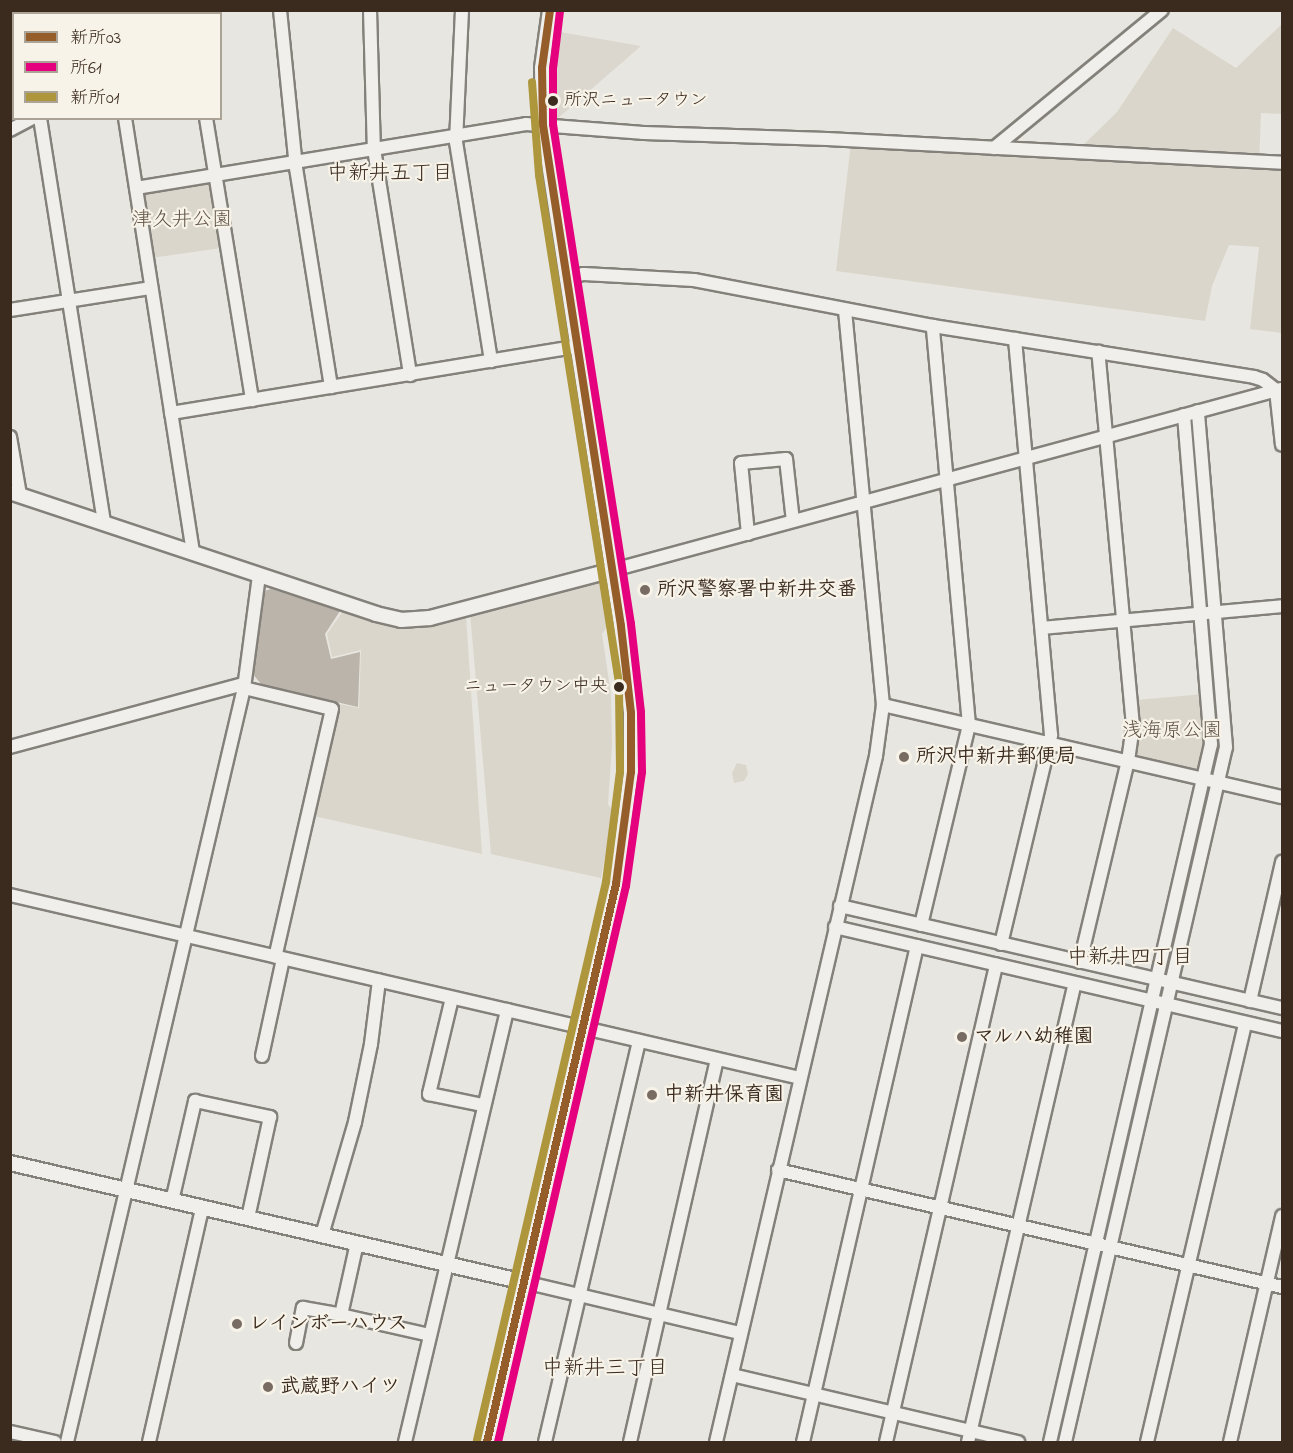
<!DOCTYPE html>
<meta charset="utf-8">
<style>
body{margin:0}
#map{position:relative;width:1293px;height:1453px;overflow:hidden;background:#e8e6e0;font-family:"Indie Flower","Klee One",sans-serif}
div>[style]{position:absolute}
.built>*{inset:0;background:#dbd7ce}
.green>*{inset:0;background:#dad6cc;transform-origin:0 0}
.water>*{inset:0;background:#bbb4aa}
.roads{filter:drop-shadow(2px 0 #84807a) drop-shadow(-2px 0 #84807a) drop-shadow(0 2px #84807a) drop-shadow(0 -2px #84807a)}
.minor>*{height:12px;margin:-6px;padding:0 6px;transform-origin:6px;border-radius:6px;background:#f0efeb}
.tertiary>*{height:14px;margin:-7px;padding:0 7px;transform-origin:7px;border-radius:7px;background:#f0efeb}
.bus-1>*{height:8px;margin:-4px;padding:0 4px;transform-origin:4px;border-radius:4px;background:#955d2a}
.bus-2>*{height:8px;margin:-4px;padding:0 4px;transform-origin:4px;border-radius:4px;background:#e5007d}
.bus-3>*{height:8px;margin:-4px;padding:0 4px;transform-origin:4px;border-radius:4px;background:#ad963c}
.dots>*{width:16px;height:16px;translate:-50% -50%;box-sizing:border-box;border:3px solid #f7f3e8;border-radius:50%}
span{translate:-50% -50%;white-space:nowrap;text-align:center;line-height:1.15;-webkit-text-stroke:4.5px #f7f3e8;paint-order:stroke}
.bus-label{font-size:18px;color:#3b2a1e}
.left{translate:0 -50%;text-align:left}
.right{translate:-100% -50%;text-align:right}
.park-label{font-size:20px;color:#605246}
.poi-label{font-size:20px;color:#3b2a1e;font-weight:700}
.neighbourhood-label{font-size:21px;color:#3b2a1e}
.frame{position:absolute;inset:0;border:12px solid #3b2a1e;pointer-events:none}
.legend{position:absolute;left:12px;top:12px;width:210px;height:108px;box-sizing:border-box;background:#f7f3e8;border:2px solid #aca397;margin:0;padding:8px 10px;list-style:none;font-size:18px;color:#3b2a1e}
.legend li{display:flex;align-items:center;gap:12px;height:30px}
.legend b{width:30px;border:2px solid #aca397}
</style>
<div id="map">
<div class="built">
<div style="clip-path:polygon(560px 32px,641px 46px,557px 119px,556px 94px)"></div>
</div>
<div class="green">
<div style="clip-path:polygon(1282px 24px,1282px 114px,1261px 113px,1259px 164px,1282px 166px,1282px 333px,1250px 329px,1259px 247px,1229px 245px,1212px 286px,1205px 321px,836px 271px,851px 143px,1072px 156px,1117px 112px,1173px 28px,1236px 68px)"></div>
<div style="left:210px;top:181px;width:68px;height:67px;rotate:82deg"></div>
<div style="clip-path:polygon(600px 582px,608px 625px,602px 634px,611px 695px,612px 745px,608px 804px,613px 812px,601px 878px,491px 854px,470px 613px)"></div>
<div style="clip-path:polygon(343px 611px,395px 627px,424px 627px,466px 616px,482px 854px,314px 816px,339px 704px,359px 708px,361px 650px,332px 657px,327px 634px)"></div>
<div style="clip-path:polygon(1204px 694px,1207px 741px,1202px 766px,1196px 770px,1138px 757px,1135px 752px,1136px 700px)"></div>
<div style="clip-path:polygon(737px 763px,746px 765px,748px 774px,744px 781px,734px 783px,732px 773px)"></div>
</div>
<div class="water">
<div style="clip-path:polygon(271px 589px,340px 611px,325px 634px,331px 659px,360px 652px,358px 707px,262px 685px,252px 673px,264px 591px)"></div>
</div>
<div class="roads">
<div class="minor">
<div style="left:188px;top:10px;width:4px;rotate:76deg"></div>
<div style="left:280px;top:10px;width:159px;rotate:84.2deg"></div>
<div style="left:296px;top:168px;width:222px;rotate:80.9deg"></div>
<div style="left:370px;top:10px;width:139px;rotate:88.4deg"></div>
<div style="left:374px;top:149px;width:229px;rotate:80.9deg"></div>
<div style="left:462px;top:10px;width:132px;rotate:92.6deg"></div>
<div style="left:456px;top:142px;width:222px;rotate:80.9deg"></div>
<div style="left:153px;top:14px;width:5px;rotate:-53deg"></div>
<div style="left:40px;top:118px;width:410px;rotate:81deg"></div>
<div style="left:125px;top:118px;width:439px;rotate:81.1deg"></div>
<div style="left:206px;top:118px;width:286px;rotate:80.7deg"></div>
<div style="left:10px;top:130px;width:26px;rotate:-28deg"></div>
<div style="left:994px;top:148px;width:217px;rotate:-39.4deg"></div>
<div style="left:136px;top:188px;width:395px;rotate:-9.3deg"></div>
<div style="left:526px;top:124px;width:118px;rotate:4.4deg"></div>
<div style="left:644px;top:133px;width:183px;rotate:1.9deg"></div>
<div style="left:827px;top:139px;width:456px;rotate:3deg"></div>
<div style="left:566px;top:278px;width:18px;rotate:-13deg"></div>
<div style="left:584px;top:274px;width:110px;rotate:3.1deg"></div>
<div style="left:694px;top:280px;width:243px;rotate:10.9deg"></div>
<div style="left:933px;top:326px;width:325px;rotate:9deg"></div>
<div style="left:1254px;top:377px;width:9px;rotate:18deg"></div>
<div style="left:1263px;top:380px;width:16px;rotate:38deg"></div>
<div style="left:1276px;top:390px;width:55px;rotate:83.8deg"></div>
<div style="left:10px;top:310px;width:143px;rotate:-8.9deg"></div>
<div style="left:171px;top:413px;width:410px;rotate:-9.3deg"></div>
<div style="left:10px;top:437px;width:59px;rotate:80.2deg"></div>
<div style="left:748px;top:534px;width:71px;rotate:-95.6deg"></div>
<div style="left:741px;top:463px;width:45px;rotate:-5.1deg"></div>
<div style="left:786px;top:459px;width:62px;rotate:83.6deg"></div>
<div style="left:613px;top:570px;width:692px;rotate:-15.16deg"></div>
<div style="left:1042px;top:628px;width:241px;rotate:-5.2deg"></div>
<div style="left:244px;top:688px;width:90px;rotate:13.4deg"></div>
<div style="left:332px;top:709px;width:254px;rotate:102.9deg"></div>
<div style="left:883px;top:705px;width:409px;rotate:13deg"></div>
<div style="left:10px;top:747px;width:242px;rotate:-15.1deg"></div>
<div style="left:10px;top:895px;width:811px;rotate:13.04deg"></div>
<div style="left:840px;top:906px;width:454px;rotate:13deg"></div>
<div style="left:921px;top:925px;width:206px;rotate:-76.5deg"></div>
<div style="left:969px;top:725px;width:401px;rotate:-95.2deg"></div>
<div style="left:835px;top:927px;width:459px;rotate:13.1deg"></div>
<div style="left:1001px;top:944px;width:215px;rotate:-76.5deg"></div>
<div style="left:1051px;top:735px;width:398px;rotate:-95.2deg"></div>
<div style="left:1080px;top:962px;width:207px;rotate:-76.6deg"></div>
<div style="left:1128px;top:761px;width:35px;rotate:-82deg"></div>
<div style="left:1133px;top:726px;width:376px;rotate:-95.3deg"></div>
<div style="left:452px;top:998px;width:99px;rotate:103.5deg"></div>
<div style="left:429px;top:1094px;width:54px;rotate:11.7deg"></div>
<div style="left:1250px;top:1001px;width:143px;rotate:-77deg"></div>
<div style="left:262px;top:1056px;width:99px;rotate:-77.8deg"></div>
<div style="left:778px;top:1170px;width:517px;rotate:13.07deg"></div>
<div style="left:172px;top:1201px;width:103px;rotate:-77deg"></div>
<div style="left:195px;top:1101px;width:77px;rotate:12deg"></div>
<div style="left:270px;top:1117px;width:103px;rotate:102.3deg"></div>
<div style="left:322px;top:1235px;width:118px;rotate:-73.7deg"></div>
<div style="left:355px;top:1122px;width:80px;rotate:-78.4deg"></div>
<div style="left:371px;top:1044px;width:64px;rotate:-82.8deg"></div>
<div style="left:524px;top:1282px;width:222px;rotate:13.3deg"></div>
<div style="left:341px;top:1315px;width:91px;rotate:12.7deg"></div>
<div style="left:296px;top:1343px;width:36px;rotate:-79deg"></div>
<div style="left:303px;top:1308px;width:39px;rotate:10deg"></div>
<div style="left:341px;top:1315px;width:74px;rotate:-77.5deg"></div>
<div style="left:732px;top:1375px;width:294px;rotate:13.2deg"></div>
<div style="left:10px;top:1432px;width:46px;rotate:12.5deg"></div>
<div style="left:67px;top:1442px;width:774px;rotate:-76.79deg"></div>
<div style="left:244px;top:688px;width:113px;rotate:-82.4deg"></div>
<div style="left:149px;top:1442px;width:240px;rotate:-77.2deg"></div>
<div style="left:405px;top:1442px;width:444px;rotate:-76.7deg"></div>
<div style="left:545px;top:1442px;width:412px;rotate:-76.8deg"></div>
<div style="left:630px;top:1442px;width:392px;rotate:-77.2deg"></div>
<div style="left:716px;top:1442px;width:704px;rotate:-76.87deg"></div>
<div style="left:876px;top:756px;width:51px;rotate:-82.2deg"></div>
<div style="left:883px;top:705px;width:397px;rotate:-95.5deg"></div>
<div style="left:803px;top:1442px;width:509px;rotate:-77.06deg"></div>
<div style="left:886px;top:1442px;width:490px;rotate:-77deg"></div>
<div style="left:968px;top:1442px;width:471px;rotate:-76.9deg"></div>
<div style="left:1050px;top:1442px;width:716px;rotate:-77.01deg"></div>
<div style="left:1211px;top:744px;width:330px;rotate:-94.7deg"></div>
<div style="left:1065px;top:1442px;width:713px;rotate:-76.96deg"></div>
<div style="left:1226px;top:747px;width:337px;rotate:-94.8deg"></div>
<div style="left:1147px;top:1442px;width:430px;rotate:-76.8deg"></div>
<div style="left:1230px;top:1442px;width:232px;rotate:-77deg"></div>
</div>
<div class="tertiary">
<div style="left:10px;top:492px;width:386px;rotate:18.4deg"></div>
<div style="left:376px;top:614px;width:26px;rotate:13deg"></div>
<div style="left:401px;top:620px;width:29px;rotate:-4deg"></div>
<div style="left:430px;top:618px;width:189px;rotate:-14.7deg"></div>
<div style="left:10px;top:1163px;width:528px;rotate:13.04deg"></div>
<div style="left:487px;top:1442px;width:573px;rotate:-76.98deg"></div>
<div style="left:616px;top:884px;width:113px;rotate:-82.4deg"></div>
<div style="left:631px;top:772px;width:59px;rotate:-90deg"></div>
<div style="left:631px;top:713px;width:88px;rotate:-96.6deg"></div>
<div style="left:621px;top:626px;width:507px;rotate:-98.85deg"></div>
<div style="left:543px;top:125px;width:57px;rotate:-91deg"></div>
<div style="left:542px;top:68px;width:59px;rotate:-82.1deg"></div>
</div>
</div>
<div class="bus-1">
<div style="left:487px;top:1442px;width:573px;rotate:-76.98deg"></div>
<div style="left:616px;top:884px;width:113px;rotate:-82.4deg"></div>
<div style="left:631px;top:772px;width:59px;rotate:-90deg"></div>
<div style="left:631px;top:713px;width:88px;rotate:-96.6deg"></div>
<div style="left:621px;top:626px;width:507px;rotate:-98.85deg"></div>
<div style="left:543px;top:125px;width:57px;rotate:-91deg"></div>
<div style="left:542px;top:68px;width:59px;rotate:-82.1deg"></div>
</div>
<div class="bus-2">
<div style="left:498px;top:1442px;width:571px;rotate:-77.04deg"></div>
<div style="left:626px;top:886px;width:115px;rotate:-82deg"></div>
<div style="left:642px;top:772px;width:60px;rotate:-91deg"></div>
<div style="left:641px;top:712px;width:89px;rotate:-96.5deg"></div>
<div style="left:631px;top:624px;width:506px;rotate:-98.87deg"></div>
<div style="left:553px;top:124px;width:55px;rotate:-90deg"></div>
<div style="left:553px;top:69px;width:58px;rotate:-83.1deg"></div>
</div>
<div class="bus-3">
<div style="left:477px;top:1440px;width:573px;rotate:-76.98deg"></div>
<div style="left:606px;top:882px;width:112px;rotate:-82.8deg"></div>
<div style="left:620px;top:771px;width:88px;rotate:-90.7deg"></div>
<div style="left:619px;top:683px;width:514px;rotate:-98.95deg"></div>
<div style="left:539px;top:175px;width:93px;rotate:-94.3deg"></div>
</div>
<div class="dots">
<div style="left:553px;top:101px;background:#3b2a1e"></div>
<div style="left:645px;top:590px;background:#786c62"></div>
<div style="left:619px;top:687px;background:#3b2a1e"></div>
<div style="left:904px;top:757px;background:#786c62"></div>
<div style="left:962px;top:1037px;background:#786c62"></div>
<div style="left:652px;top:1095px;background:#786c62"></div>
<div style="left:237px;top:1324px;background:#786c62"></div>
<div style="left:268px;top:1387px;background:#786c62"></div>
</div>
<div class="bus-label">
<span class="left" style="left:564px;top:101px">所沢ニュータウン</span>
<span class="right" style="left:608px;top:687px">ニュータウン中央</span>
</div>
<div class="park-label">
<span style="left:182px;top:220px">津久井公園</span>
<span style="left:1172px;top:731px">浅海原公園</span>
</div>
<div class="poi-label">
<span class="left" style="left:657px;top:590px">所沢警察署中新井交番</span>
<span class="left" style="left:916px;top:757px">所沢中新井郵便局</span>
<span class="left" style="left:974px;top:1037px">マルハ幼稚園</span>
<span class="left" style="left:664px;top:1095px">中新井保育園</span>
<span class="left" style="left:249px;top:1324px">レインボーハウス</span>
<span class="left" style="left:280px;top:1387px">武蔵野ハイツ</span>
</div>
<div class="neighbourhood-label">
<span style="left:390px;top:174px">中新井五丁目</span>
<span style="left:1130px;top:958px">中新井四丁目</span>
<span style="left:605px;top:1369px">中新井三丁目</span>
</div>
<div class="frame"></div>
<ul class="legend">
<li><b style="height:8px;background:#955d2a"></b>新所03</li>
<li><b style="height:8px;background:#e5007d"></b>所61</li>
<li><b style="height:8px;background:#ad963c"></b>新所01</li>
</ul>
</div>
